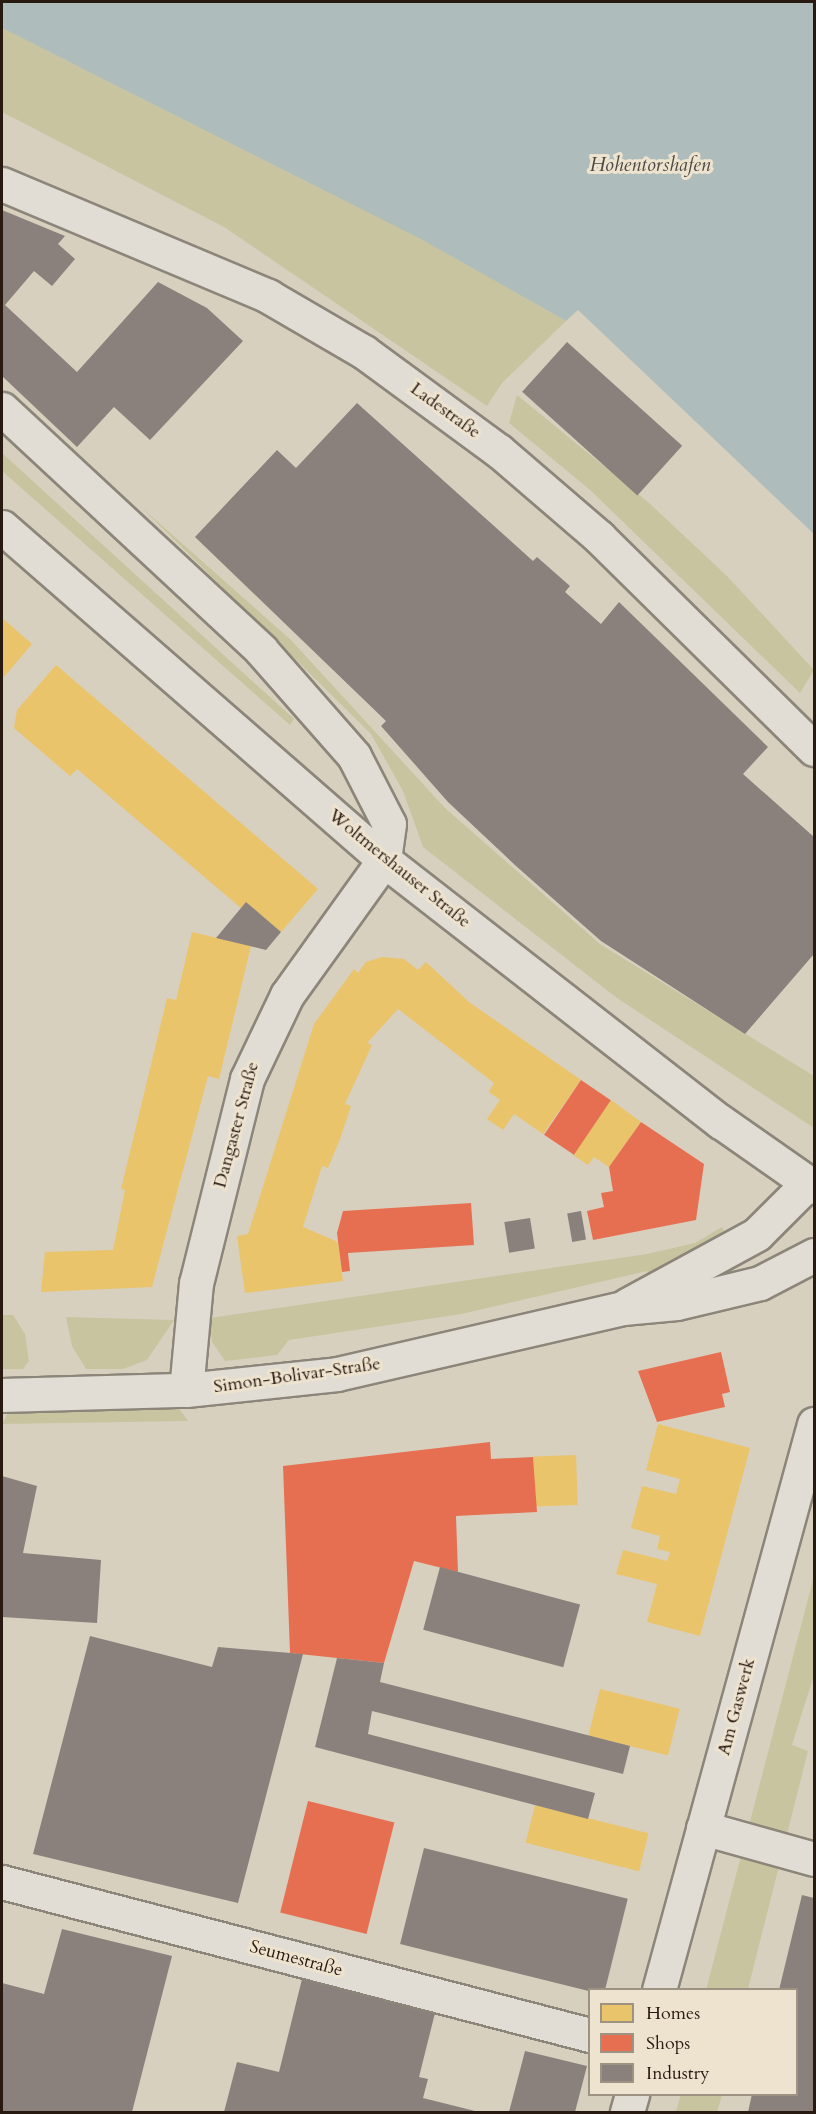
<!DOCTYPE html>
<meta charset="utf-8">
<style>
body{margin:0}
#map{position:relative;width:816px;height:2114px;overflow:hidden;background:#d8d0be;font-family:Cardo,serif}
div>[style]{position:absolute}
.green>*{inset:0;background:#c8c4a0}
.water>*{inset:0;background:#aebdbb}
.homes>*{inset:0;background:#e9c46a;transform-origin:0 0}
.shops>*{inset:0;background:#e76f51;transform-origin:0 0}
.industry>*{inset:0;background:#8a817c;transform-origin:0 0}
.roads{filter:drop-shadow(2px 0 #8c857a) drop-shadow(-2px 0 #8c857a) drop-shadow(0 2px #8c857a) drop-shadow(0 -2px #8c857a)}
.minor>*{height:33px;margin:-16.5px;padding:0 16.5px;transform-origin:16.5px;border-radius:16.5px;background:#e1ddd4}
span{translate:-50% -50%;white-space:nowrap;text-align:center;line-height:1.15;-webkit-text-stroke:6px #ede3ce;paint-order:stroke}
.street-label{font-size:18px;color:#281911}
.water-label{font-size:20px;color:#4b4844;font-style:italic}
.frame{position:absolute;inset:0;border:3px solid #281911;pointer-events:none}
.legend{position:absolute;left:588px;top:1988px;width:210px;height:108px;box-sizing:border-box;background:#ede3ce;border:2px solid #9e9282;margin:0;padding:8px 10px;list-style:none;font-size:18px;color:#281911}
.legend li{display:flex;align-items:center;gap:12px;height:30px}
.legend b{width:30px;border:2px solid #9e9282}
</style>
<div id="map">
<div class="green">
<div style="clip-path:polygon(2px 28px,422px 239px,566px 321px,502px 383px,487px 406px,224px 227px,2px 112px)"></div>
<div style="clip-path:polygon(517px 395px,648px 502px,727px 576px,814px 670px,800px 693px,589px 489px,509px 423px)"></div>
<div style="clip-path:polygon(2px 453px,294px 719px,290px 725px,2px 471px)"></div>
<div style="clip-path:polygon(141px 507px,291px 640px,445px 808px,600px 944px,814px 1076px,814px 1128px,617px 998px,423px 847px,403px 791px,371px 734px)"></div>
<div style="clip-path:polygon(722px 1227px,729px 1239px,653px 1279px,647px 1271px,461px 1314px,289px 1340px,277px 1355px,225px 1361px,212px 1342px,210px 1318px,647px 1254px,695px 1243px)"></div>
<div style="clip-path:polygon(2px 1315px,13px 1315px,25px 1334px,29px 1361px,23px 1369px,2px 1369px)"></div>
<div style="clip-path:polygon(66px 1317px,174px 1320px,147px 1360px,123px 1369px,86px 1369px,72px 1346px)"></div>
<div style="clip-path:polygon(178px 1407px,188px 1421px,2px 1424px,8px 1413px)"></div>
<div style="clip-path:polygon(814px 1576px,814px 1675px,792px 1745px,808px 1751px,748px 1989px,706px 1990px)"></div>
<div style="clip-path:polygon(681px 2094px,722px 2094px,722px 2095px,717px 2112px,676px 2112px)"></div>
</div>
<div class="water">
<div style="clip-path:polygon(2px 2px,814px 2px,814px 534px,578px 310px,566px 321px,421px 239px,2px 28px)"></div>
</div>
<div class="homes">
<div style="clip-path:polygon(2px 618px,32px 644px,2px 679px)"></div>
<div style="clip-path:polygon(56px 665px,318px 889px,281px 932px,246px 902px,241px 908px,77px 769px,70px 776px,14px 728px,17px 710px)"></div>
<div style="clip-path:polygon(192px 932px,251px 946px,219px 1079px,208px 1076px,152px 1287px,41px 1292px,45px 1252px,113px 1250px,125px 1190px,121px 1189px,167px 998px,176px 1000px)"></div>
<div style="clip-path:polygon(382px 957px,404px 959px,418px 970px,426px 962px,469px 1002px,581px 1080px,543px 1134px,514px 1114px,503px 1130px,487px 1119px,500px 1100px,489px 1092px,494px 1083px,398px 1009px,367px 1043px,372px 1045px,345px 1104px,351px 1106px,340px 1139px,328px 1168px,322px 1166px,303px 1227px,338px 1242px,343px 1281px,245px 1293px,237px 1236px,248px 1234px,314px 1024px,354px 969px,358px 973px,366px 962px)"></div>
<div style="clip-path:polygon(611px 1100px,641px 1122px,609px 1167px,594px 1157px,588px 1165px,573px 1155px)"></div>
<div style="clip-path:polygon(658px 1424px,750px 1448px,700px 1636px,647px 1622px,657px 1584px,616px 1574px,623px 1550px,667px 1561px,670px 1552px,657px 1549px,660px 1536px,631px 1528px,642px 1486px,676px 1494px,680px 1479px,646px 1470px)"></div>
<div style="left:576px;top:1455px;width:50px;height:43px;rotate:88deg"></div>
<div style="left:600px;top:1689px;width:82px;height:48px;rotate:14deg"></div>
<div style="left:535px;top:1805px;width:117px;height:39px;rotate:14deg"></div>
</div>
<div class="shops">
<div style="left:581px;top:1080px;width:36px;height:66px;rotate:34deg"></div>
<div style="clip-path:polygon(641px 1122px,704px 1164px,696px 1220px,593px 1240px,587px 1211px,604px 1207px,601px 1193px,613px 1191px,609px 1167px)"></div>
<div style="clip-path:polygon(471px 1203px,474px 1245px,348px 1253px,350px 1271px,342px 1272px,337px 1233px,343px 1211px)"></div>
<div style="clip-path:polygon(721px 1352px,730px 1392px,722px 1394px,725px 1407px,657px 1422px,638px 1371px)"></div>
<div style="clip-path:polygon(490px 1442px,491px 1459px,533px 1457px,537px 1512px,456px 1516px,458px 1572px,414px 1561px,384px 1663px,290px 1653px,283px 1466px)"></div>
<div style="left:308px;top:1801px;width:89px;height:115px;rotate:14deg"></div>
</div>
<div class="industry">
<div style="clip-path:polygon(2px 210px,65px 236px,58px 244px,75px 259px,52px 286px,34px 271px,5px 305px,77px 372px,158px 282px,207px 308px,243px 341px,150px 440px,114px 407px,77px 447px,2px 376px)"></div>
<div style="left:567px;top:342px;width:155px;height:67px;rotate:42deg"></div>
<div style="clip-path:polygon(357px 403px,533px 561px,537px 557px,570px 586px,565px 592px,601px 624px,619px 602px,768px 747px,743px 774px,814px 837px,814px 954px,745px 1034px,601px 941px,516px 866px,448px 802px,381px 726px,386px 721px,195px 537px,277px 450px,296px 468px)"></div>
<div style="clip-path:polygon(246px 902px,281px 932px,266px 950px,216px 938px)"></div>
<div style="left:581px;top:1211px;width:29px;height:14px;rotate:80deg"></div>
<div style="left:530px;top:1218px;width:31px;height:26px;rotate:81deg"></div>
<div style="clip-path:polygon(2px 1476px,37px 1486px,23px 1553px,101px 1560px,97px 1623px,2px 1617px)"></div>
<div style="left:440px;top:1567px;width:145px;height:65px;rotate:15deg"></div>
<div style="clip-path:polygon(90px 1636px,212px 1667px,218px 1647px,303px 1654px,238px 1903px,33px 1854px)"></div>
<div style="clip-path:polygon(337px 1658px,384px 1663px,380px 1682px,630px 1746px,623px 1774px,372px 1711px,368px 1734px,595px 1793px,588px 1819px,315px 1747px)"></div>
<div style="left:424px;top:1848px;width:210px;height:99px;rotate:14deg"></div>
<div style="clip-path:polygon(802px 1895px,814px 1898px,814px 2112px,748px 2112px,752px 2094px,796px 2094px,796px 1990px,779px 1990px)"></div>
<div style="clip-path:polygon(62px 1929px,172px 1956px,132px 2112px,2px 2112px,2px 1983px,44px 1994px)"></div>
<div style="clip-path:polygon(302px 1979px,435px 2013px,419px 2077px,428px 2079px,423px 2098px,479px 2112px,224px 2112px,237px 2062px,279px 2072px)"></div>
<div style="clip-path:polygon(525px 2051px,587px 2066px,575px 2112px,509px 2112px)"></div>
</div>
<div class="roads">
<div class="minor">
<div style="left:2px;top:184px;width:289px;rotate:22.8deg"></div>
<div style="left:268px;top:296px;width:111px;rotate:30.3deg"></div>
<div style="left:364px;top:352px;width:167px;rotate:36.3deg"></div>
<div style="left:499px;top:451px;width:132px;rotate:40.7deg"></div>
<div style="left:599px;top:537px;width:302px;rotate:44.6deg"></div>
<div style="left:2px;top:409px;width:354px;rotate:42.9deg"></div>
<div style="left:261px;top:650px;width:141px;rotate:48.7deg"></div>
<div style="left:354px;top:756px;width:76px;rotate:62.8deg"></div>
<div style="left:389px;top:824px;width:36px;rotate:98deg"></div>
<div style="left:384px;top:860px;width:166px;rotate:125.7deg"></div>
<div style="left:287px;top:995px;width:93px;rotate:115.5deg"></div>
<div style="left:247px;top:1079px;width:210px;rotate:104deg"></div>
<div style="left:196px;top:1283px;width:107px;rotate:95.3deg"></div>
<div style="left:2px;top:527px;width:507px;rotate:41.08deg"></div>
<div style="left:384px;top:860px;width:427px;rotate:37.9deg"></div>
<div style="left:721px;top:1122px;width:113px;rotate:35deg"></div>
<div style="left:627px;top:1305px;width:148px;rotate:-28.6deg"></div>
<div style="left:757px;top:1234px;width:72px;rotate:-45deg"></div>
<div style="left:2px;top:1395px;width:184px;rotate:-1.6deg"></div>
<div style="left:186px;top:1390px;width:152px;rotate:-6deg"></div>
<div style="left:337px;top:1374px;width:294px;rotate:-13deg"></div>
<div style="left:623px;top:1308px;width:54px;rotate:-5.3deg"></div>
<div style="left:677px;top:1303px;width:85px;rotate:-13.5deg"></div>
<div style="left:760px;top:1283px;width:61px;rotate:-27.4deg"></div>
<div style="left:703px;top:1828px;width:115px;rotate:15.6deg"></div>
<div style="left:2px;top:1882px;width:608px;rotate:14.59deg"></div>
<div style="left:659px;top:1990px;width:587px;rotate:-74.68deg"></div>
<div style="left:627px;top:2112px;width:19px;rotate:-74deg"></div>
</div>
</div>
<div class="street-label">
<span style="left:445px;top:411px;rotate:36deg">Ladestraße</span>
<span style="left:399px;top:869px;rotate:39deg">Woltmershauser Straße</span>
<span style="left:237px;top:1125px;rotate:-75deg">Dangaster Straße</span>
<span style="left:297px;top:1376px;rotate:-8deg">Simon-Bolivar-Straße</span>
<span style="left:737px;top:1707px;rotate:-75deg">Am Gaswerk</span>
<span style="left:296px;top:1959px;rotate:15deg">Seumestraße</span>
</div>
<div class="water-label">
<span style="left:650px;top:164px">Hohentorshafen</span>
</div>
<div class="frame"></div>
<ul class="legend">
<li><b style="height:16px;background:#e9c46a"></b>Homes</li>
<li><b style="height:16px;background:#e76f51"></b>Shops</li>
<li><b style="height:16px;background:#8a817c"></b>Industry</li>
</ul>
</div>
